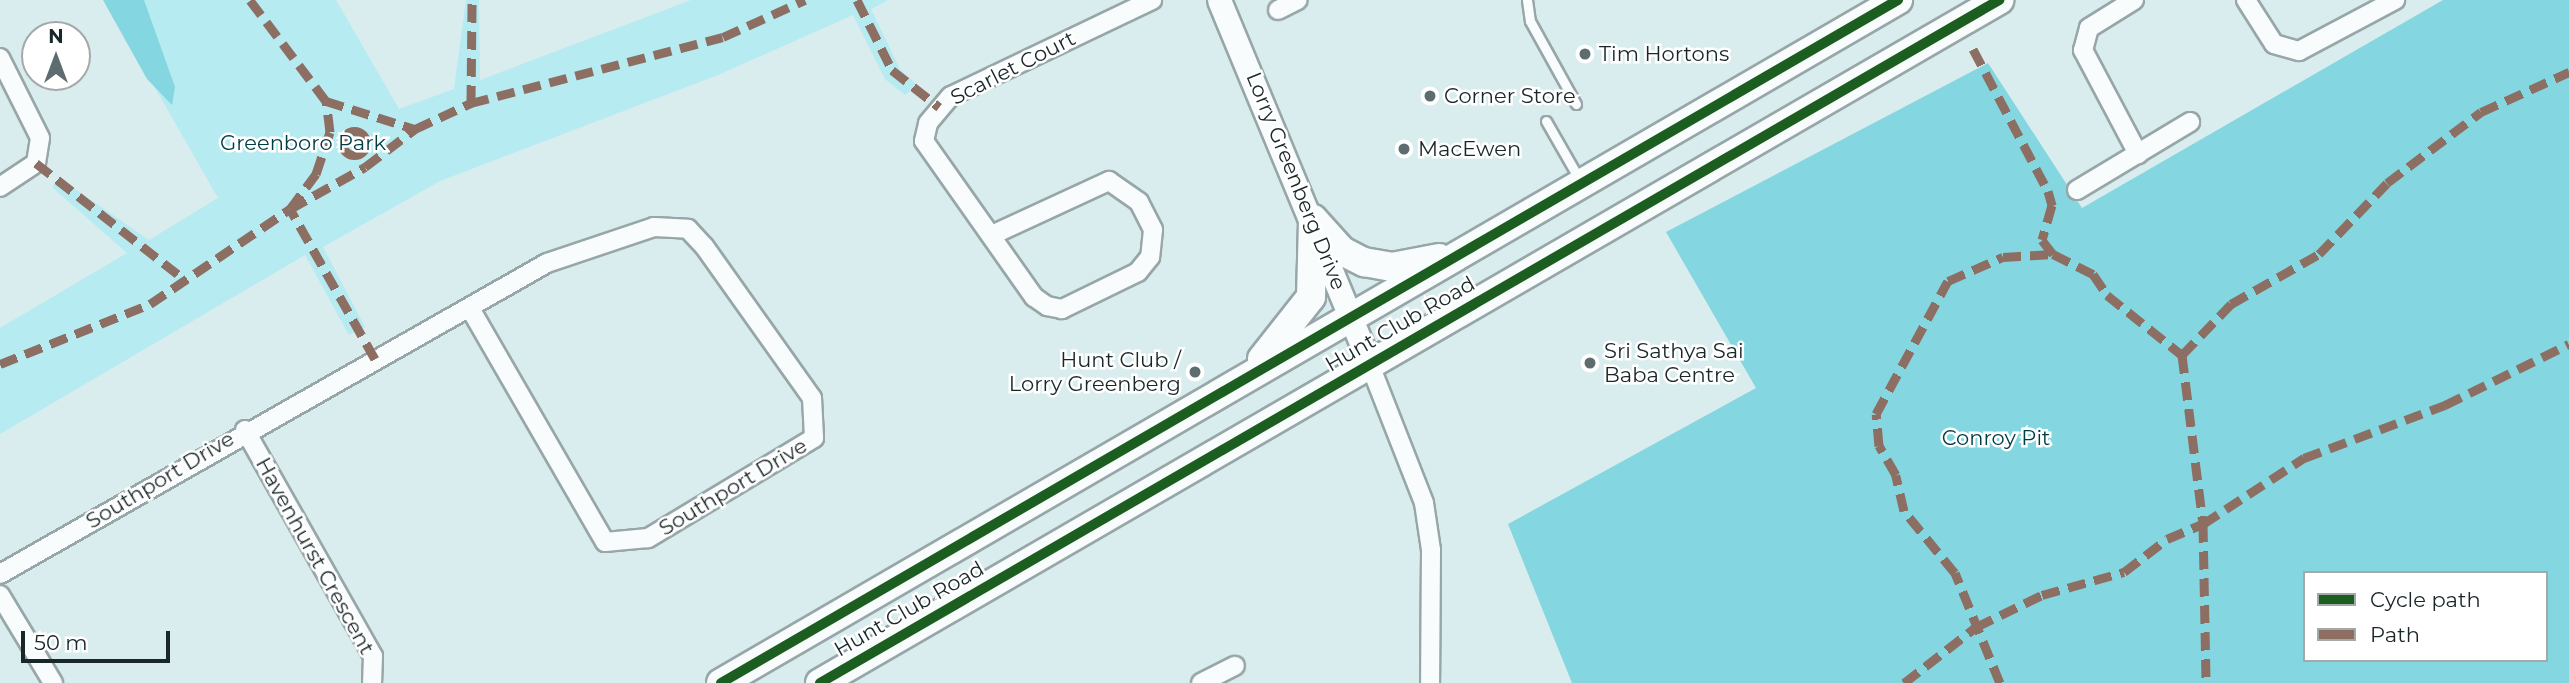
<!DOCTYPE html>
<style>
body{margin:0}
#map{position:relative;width:2569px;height:683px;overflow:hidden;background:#d9ecee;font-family:Montserrat,sans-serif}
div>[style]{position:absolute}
.green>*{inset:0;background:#b6ebf2}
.forest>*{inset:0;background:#84d6e0}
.roads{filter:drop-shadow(2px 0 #97a6a8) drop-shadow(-2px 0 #97a6a8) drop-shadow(0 2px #97a6a8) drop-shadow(0 -2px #97a6a8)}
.service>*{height:9px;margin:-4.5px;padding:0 4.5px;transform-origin:4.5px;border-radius:4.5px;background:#f9fcfc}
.minor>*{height:18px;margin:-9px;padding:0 9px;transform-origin:9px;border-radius:9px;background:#f9fcfc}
.tertiary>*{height:23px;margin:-11.5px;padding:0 11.5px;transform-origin:11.5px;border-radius:11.5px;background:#f9fcfc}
.primary>*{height:28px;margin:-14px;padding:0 14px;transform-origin:14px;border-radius:14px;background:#f9fcfc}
.quiet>*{height:9px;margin-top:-4.5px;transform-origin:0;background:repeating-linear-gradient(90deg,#8d6e63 0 18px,transparent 0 27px)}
.quiet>.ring{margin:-4.5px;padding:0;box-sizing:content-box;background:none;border:9px solid #8d6e63;border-radius:50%}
.cycleway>*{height:10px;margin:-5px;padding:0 5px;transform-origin:5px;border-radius:5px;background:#1b5e20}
.dots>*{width:19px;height:19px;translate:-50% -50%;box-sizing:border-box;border:4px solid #fff;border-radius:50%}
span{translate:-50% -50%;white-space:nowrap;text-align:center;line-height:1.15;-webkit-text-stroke:5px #fff;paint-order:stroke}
.poi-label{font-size:21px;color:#1a2729}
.left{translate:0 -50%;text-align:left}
.right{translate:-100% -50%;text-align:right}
.street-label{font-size:21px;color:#1a2729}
.park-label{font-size:21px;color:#003d43}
.legend{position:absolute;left:2303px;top:571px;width:245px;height:91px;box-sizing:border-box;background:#fff;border:2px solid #a3a9a9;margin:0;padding:9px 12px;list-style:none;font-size:21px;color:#1a2729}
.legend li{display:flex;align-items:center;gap:14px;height:35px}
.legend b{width:35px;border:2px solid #a3a9a9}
.north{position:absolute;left:21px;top:21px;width:70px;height:70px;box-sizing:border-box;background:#fff;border:2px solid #a3a9a9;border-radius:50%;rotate:0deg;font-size:19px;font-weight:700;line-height:28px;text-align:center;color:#1a2729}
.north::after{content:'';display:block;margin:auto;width:24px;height:32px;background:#5d6c6e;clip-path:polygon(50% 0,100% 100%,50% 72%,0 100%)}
.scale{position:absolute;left:21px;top:631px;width:149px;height:32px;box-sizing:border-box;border:4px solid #1a2729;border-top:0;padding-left:9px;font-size:21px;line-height:24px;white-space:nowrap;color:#1a2729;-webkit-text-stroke:5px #fff;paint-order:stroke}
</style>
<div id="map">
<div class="green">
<div style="clip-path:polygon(105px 0,336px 0,399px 109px,454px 89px,466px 0,479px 0,480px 80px,691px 0,888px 0,871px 9px,900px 69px,917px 85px,905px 95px,885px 79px,853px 15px,718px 75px,440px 181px,323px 247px,365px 327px,349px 335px,305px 255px,0 434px,0 328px,127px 253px,52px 187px,59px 178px,149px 240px,218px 198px)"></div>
</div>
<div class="forest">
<div style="clip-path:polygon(103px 0,144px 0,175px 87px,172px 105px,147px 79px)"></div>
<div style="clip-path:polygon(evenodd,2443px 0,2569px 0,2569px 683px,1572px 683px,1508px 524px,1756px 388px,1666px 232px,1988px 63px,2082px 208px,2443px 0,2305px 573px,2546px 573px,2546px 660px,2305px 660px,2305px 573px)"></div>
</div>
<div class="roads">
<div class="service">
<div style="left:1527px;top:0;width:21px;rotate:82deg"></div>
<div style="left:1530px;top:21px;width:95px;rotate:61deg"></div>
<div style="left:1546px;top:121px;width:70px;rotate:60.2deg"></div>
</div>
<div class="minor">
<div style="left:2134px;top:0;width:53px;rotate:148.1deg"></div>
<div style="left:2089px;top:28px;width:23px;rotate:105deg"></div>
<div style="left:2083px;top:50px;width:118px;rotate:62.1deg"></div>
<div style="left:2246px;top:0;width:52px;rotate:57.5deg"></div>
<div style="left:2274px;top:44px;width:26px;rotate:16deg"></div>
<div style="left:2299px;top:51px;width:109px;rotate:-28deg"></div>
<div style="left:1278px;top:10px;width:22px;rotate:-27deg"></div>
<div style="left:0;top:58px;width:89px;rotate:63.4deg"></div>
<div style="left:40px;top:138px;width:25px;rotate:99deg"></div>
<div style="left:36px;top:163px;width:43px;rotate:146.3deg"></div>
<div style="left:2077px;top:190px;width:132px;rotate:-31deg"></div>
<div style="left:992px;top:235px;width:129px;rotate:-24.8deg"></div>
<div style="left:1109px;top:181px;width:37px;rotate:35deg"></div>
<div style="left:1139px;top:202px;width:31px;rotate:63deg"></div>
<div style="left:1153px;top:230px;width:27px;rotate:96deg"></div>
<div style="left:1150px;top:257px;width:19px;rotate:129deg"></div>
<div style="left:1138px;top:272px;width:85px;rotate:154deg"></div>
<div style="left:1062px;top:309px;width:15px;rotate:-169deg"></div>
<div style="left:1047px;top:306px;width:16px;rotate:-145deg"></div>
<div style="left:1034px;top:297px;width:191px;rotate:-125.2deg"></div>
<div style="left:924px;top:141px;width:18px;rotate:-77deg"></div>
<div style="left:928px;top:123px;width:35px;rotate:-50deg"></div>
<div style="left:951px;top:96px;width:223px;rotate:-25.5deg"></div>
<div style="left:1370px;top:365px;width:148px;rotate:68.6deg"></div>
<div style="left:1424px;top:503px;width:48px;rotate:81.5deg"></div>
<div style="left:1431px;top:550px;width:133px;rotate:90.4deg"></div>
<div style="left:245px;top:430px;width:260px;rotate:60.5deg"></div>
<div style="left:373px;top:656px;width:27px;rotate:92deg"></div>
<div style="left:0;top:574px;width:629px;rotate:-29.62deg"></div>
<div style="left:547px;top:263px;width:113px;rotate:-18.6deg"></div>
<div style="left:654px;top:227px;width:34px;rotate:3deg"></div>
<div style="left:688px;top:229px;width:23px;rotate:47deg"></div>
<div style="left:704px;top:246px;width:186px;rotate:54.6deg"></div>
<div style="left:812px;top:398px;width:40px;rotate:87.1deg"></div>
<div style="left:814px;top:438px;width:194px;rotate:148.9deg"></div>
<div style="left:648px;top:538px;width:43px;rotate:174.7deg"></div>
<div style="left:605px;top:542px;width:270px;rotate:-120deg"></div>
<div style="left:0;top:595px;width:103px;rotate:58.9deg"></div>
<div style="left:1201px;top:683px;width:38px;rotate:-27deg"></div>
</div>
<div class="tertiary">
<div style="left:1219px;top:0;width:395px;rotate:67.5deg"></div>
</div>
<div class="primary">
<div style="left:1313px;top:219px;width:43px;rotate:47.8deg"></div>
<div style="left:1342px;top:251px;width:25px;rotate:27deg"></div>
<div style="left:1364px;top:262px;width:28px;rotate:10deg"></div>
<div style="left:1392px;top:267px;width:48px;rotate:-10.8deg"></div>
<div style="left:1262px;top:359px;width:79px;rotate:-51.7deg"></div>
<div style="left:1311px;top:297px;width:78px;rotate:-88.5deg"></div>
<div style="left:721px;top:683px;width:1361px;rotate:-30.13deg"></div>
<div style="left:820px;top:683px;width:1363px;rotate:-30.08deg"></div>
</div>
</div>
<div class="quiet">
<div style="left:857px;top:0;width:78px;rotate:63.4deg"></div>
<div style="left:892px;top:70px;width:60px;rotate:38.2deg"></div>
<div style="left:1973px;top:49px;width:161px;rotate:62.2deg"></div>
<div style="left:2048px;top:191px;width:15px;rotate:74deg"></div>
<div style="left:2052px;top:205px;width:36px;rotate:106deg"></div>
<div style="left:2042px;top:240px;width:18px;rotate:52deg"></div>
<div style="left:326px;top:101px;width:93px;rotate:17.5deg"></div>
<div style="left:471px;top:103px;width:103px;rotate:-89.4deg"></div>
<div class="ring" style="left:342px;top:131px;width:15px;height:15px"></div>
<div style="left:36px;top:163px;width:188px;rotate:38.1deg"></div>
<div style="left:2182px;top:355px;width:71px;rotate:-46.1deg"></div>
<div style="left:2231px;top:304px;width:101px;rotate:-29.6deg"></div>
<div style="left:2319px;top:254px;width:98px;rotate:-46.2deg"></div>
<div style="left:2387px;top:183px;width:118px;rotate:-37.1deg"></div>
<div style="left:2481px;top:112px;width:97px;rotate:-24.4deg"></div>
<div style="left:375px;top:359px;width:172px;rotate:-119.5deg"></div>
<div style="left:290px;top:209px;width:86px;rotate:-29.2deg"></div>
<div style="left:365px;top:167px;width:63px;rotate:-37.2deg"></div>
<div style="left:415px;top:129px;width:62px;rotate:-24.9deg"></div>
<div style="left:471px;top:103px;width:260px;rotate:-14.7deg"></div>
<div style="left:723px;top:37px;width:90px;rotate:-24.3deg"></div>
<div style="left:0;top:364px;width:162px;rotate:-21.8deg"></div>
<div style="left:150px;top:304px;width:169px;rotate:-34.2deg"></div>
<div style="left:290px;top:209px;width:44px;rotate:-53.4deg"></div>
<div style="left:316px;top:174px;width:44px;rotate:-71.6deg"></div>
<div style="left:330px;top:132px;width:31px;rotate:-97deg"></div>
<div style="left:326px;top:101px;width:126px;rotate:-127deg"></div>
<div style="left:1904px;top:683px;width:91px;rotate:-37.9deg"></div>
<div style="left:1976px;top:627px;width:73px;rotate:-25.9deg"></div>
<div style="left:2042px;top:595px;width:85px;rotate:-15.7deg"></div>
<div style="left:2124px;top:572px;width:54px;rotate:-37.5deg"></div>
<div style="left:2167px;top:539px;width:39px;rotate:-23deg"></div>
<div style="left:2203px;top:524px;width:121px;rotate:-33.2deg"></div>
<div style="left:2304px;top:458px;width:151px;rotate:-20.6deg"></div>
<div style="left:2445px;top:405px;width:138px;rotate:-26.2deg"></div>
<div style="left:2000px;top:683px;width:119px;rotate:-112.2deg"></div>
<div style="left:1955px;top:573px;width:80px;rotate:-129.4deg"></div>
<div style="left:1904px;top:511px;width:37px;rotate:-103deg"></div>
<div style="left:1896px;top:475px;width:34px;rotate:-120deg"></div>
<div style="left:1879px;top:446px;width:32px;rotate:-95deg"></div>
<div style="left:1876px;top:414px;width:151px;rotate:-61.6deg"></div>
<div style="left:1948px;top:281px;width:60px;rotate:-23.6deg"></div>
<div style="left:2003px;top:257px;width:50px;rotate:-3.4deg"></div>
<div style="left:2053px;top:254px;width:45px;rotate:26.6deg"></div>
<div style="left:2093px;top:274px;width:25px;rotate:56deg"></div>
<div style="left:2107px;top:295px;width:96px;rotate:38.7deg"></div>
<div style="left:2182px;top:355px;width:170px;rotate:82.9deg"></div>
<div style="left:2203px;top:524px;width:159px;rotate:88.9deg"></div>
</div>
<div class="cycleway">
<div style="left:721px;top:683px;width:1361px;rotate:-30.13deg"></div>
<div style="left:820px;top:683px;width:1363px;rotate:-30.08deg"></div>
</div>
<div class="dots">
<div style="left:1585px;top:54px;background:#5d6c6e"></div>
<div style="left:1430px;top:96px;background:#5d6c6e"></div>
<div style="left:1404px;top:149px;background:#5d6c6e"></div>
<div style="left:1590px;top:363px;background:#5d6c6e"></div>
<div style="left:1195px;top:372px;background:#5d6c6e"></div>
</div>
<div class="poi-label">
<span class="left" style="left:1599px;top:54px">Tim Hortons</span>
<span class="left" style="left:1444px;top:96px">Corner Store</span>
<span class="left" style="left:1418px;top:149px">MacEwen</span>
<span class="left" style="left:1604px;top:363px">Sri Sathya Sai<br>Baba Centre</span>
<span class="right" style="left:1181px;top:372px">Hunt Club /<br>Lorry Greenberg</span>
</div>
<div class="street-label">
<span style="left:1013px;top:68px;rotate:-27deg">Scarlet Court</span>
<span style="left:1296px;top:181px;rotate:68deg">Lorry Greenberg Drive</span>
<span style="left:1400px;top:324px;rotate:-30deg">Hunt Club Road</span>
<span style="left:160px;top:480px;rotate:-31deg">Southport Drive</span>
<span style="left:733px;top:487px;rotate:-31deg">Southport Drive</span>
<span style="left:315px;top:556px;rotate:61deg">Havenhurst Crescent</span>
<span style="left:909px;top:609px;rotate:-30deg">Hunt Club Road</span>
</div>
<div class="park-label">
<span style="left:303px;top:143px">Greenboro Park</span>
<span style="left:1996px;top:438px">Conroy Pit</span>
</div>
<ul class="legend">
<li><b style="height:9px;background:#1b5e20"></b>Cycle path</li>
<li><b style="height:9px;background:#8d6e63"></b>Path</li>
</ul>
<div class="north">N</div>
<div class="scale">50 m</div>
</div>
